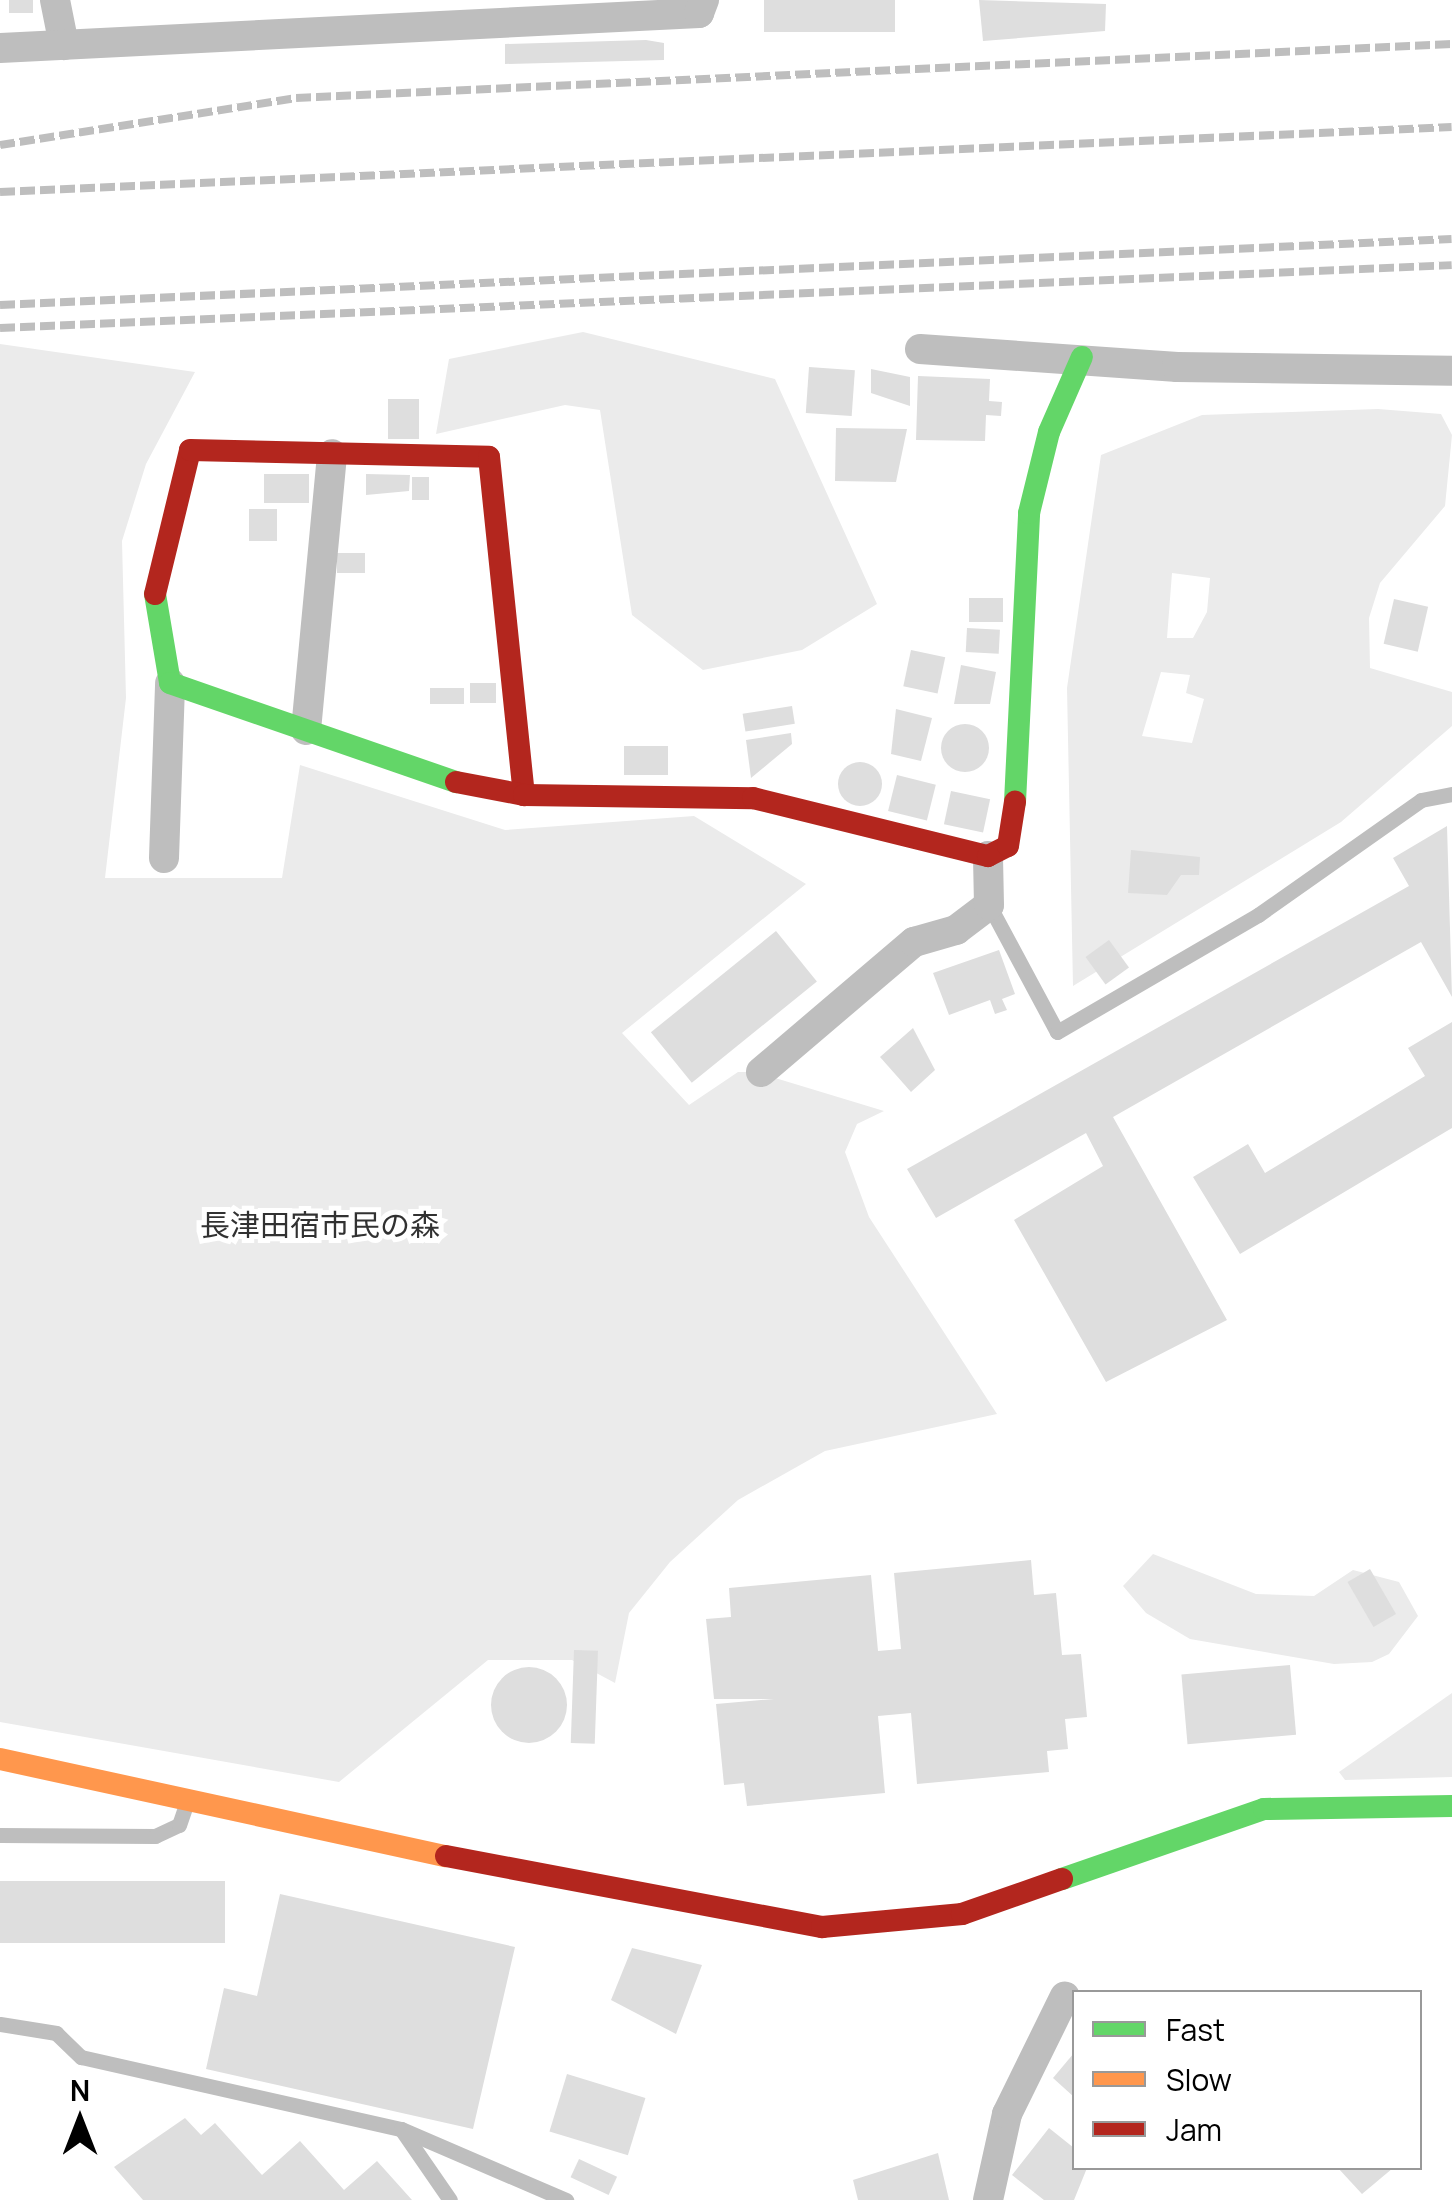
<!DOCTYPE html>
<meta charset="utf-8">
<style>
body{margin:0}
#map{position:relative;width:1452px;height:2200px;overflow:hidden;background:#fff;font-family:Manrope,"Noto Sans JP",sans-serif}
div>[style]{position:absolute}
.green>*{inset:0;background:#ebebeb}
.building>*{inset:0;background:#dedede;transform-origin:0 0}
.round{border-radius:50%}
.lane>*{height:15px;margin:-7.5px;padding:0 7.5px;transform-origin:7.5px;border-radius:7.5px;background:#bebebe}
.street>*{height:30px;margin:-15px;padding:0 15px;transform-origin:15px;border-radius:15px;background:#bebebe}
.fast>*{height:22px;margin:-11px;padding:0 11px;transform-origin:11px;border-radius:11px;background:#63d668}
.slow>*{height:22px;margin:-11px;padding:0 11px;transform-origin:11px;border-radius:11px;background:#ff974d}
.jam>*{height:22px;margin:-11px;padding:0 11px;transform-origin:11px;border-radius:11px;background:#b3261e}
.rail>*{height:8px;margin-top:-4px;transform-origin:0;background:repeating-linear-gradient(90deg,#bebebe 0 15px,transparent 0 20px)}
span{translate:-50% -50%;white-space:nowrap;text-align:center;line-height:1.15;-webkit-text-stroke:10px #fff;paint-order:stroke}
.park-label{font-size:30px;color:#313131}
.legend{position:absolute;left:1072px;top:1990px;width:350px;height:180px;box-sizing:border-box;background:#fff;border:2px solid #999;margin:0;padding:12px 18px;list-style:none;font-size:30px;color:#000}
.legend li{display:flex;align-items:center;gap:20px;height:50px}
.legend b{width:50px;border:2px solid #999}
.north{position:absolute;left:30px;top:2070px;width:100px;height:100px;-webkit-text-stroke:8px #fff;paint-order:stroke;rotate:0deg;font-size:28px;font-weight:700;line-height:40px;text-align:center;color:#000}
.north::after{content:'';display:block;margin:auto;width:35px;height:45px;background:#000;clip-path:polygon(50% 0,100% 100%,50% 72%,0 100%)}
</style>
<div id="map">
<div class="green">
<div style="clip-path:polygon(583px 332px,775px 379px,877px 604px,802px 650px,703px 670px,632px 615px,600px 410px,565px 405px,436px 434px,449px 359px)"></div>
<div style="clip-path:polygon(0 344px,195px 372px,146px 464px,122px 541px,126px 698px,105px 878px,282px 878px,300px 765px,505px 830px,694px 816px,806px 884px,622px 1033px,689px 1105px,738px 1072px,755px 1072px,884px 1111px,857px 1124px,845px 1152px,869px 1217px,997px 1414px,825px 1451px,738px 1500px,670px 1562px,629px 1613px,615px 1683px,572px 1660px,488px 1660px,339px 1782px,0 1722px)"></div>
<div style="clip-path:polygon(evenodd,1378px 409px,1441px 414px,1452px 435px,1445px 506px,1380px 583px,1369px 618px,1370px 668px,1452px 692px,1452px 726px,1341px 822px,1073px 986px,1067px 688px,1101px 455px,1202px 415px,1378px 409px,1172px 573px,1210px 578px,1207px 612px,1193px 638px,1167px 638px,1172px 573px,1378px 409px,1161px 672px,1190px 675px,1186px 693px,1204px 699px,1192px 743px,1142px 736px,1161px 672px)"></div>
<div style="clip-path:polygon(1153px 1554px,1256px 1594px,1314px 1596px,1353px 1570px,1399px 1582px,1418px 1616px,1389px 1654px,1372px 1662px,1334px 1664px,1190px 1639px,1146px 1613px,1123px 1586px)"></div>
<div style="clip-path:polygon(1452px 1693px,1452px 1777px,1345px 1780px,1339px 1772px)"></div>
</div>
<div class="building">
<div style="left:9px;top:0;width:24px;height:13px"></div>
<div style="left:764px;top:0;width:131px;height:32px"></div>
<div style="clip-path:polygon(979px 0,1106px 4px,1105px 31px,983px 41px)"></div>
<div style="clip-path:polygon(646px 40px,664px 43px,664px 60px,505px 64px,505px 44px)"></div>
<div style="left:809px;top:367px;width:46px;height:46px;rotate:4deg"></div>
<div style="clip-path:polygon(871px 369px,910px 377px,910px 406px,871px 393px)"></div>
<div style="clip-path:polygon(918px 376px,990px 379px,989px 401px,1002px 402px,1001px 416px,986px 415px,985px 441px,916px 440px)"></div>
<div style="left:388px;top:399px;width:31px;height:40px"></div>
<div style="clip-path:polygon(836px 428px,907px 429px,896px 482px,835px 481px)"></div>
<div style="left:264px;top:474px;width:45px;height:29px"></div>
<div style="clip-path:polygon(366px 474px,410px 475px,409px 491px,366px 495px)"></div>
<div style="left:412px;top:477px;width:17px;height:23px"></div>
<div style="left:249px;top:509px;width:28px;height:32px"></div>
<div style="left:337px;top:553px;width:28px;height:20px"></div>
<div style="left:969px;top:598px;width:34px;height:24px"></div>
<div style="left:1394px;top:599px;width:35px;height:46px;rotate:13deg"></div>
<div style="left:967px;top:628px;width:33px;height:24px;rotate:3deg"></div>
<div style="left:911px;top:650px;width:35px;height:37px;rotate:12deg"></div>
<div style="clip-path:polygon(961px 665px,996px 672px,990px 704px,954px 704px)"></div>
<div style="left:470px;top:683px;width:26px;height:20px"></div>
<div style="left:464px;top:688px;width:16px;height:34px;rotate:90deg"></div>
<div style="left:792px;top:706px;width:18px;height:50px;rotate:81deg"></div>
<div style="clip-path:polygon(896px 709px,932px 718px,921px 761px,891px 754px)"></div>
<div class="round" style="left:941px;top:724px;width:48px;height:48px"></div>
<div style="clip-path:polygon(791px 733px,792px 744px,751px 778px,746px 740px)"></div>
<div style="left:624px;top:746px;width:44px;height:29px"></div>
<div class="round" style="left:838px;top:762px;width:44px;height:44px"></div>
<div style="left:897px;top:775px;width:40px;height:37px;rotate:14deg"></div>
<div style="left:951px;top:791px;width:40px;height:34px;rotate:12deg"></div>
<div style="clip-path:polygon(1447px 826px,1452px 997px,1421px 942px,1113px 1117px,1227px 1320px,1106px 1382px,1014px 1220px,1103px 1166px,1086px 1133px,936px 1218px,907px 1169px,1409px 886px,1393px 858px)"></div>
<div style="clip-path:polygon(1131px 850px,1200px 857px,1199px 875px,1181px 875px,1167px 895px,1128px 893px)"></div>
<div style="left:776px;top:931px;width:65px;height:161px;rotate:51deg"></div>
<div style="left:1109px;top:940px;width:34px;height:29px;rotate:54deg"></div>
<div style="clip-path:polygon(999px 950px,1015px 994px,1002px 999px,1007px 1010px,995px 1014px,990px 1000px,949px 1015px,933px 973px)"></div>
<div style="clip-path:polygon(1452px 1022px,1452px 1128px,1240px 1254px,1193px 1177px,1248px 1144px,1265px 1173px,1425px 1076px,1408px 1048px)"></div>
<div style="clip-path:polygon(913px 1028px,935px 1070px,911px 1092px,880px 1057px)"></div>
<div style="clip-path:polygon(1031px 1560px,1034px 1595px,1056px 1593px,1062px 1655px,1081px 1654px,1087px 1717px,1065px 1719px,1068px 1749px,1047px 1751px,1049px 1772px,917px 1784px,911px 1713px,878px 1716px,885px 1793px,747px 1806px,744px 1783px,724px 1785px,716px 1704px,774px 1699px,714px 1699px,706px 1619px,731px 1617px,729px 1588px,871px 1575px,878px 1651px,901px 1649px,894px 1573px)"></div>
<div style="left:1370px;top:1569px;width:52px;height:26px;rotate:60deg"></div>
<div style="left:574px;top:1650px;width:24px;height:93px;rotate:2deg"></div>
<div style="left:1290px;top:1665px;width:70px;height:109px;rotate:85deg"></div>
<div class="round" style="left:491px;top:1667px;width:76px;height:76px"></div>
<div style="left:225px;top:1881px;width:62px;height:225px;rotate:90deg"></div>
<div style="clip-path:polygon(280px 1894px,515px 1947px,473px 2129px,206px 2069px,224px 1988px,257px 1996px)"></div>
<div style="clip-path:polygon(632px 1948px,702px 1965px,676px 2034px,611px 2000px)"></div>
<div style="clip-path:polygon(1074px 2053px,1074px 2097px,1053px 2078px)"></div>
<div style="left:567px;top:2074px;width:82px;height:60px;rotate:17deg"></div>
<div style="clip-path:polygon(185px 2118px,201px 2135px,215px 2123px,262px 2175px,300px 2141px,344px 2190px,377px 2161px,412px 2200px,143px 2200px,114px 2167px)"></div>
<div style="clip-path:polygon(1049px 2128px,1074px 2148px,1074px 2168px,1087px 2168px,1074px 2200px,1044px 2200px,1012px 2175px)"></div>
<div style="clip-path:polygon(938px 2153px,949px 2200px,858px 2200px,853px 2180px)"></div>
<div style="left:579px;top:2159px;width:42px;height:20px;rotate:25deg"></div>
<div style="clip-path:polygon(1338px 2168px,1393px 2168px,1362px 2194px)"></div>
</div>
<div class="lane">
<div style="left:989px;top:905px;width:144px;rotate:61.8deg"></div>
<div style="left:1057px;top:1032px;width:233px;rotate:-30.2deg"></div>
<div style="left:1258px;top:915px;width:199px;rotate:-35.2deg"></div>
<div style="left:1421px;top:800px;width:32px;rotate:-11deg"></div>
<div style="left:0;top:1835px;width:155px;rotate:0.4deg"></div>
<div style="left:155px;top:1836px;width:26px;rotate:-25deg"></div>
<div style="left:179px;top:1825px;width:24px;rotate:-71deg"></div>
<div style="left:0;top:2024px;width:57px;rotate:9.1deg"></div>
<div style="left:56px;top:2033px;width:35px;rotate:44deg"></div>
<div style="left:81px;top:2057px;width:328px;rotate:12.7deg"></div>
<div style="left:401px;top:2129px;width:180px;rotate:23.3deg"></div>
<div style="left:401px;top:2129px;width:86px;rotate:55.4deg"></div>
</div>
<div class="street">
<div style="left:55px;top:0;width:46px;rotate:78.7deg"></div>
<div style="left:0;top:48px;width:700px;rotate:-2.87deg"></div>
<div style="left:699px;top:13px;width:14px;rotate:-69deg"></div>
<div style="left:920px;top:349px;width:258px;rotate:4deg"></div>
<div style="left:1177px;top:367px;width:275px;rotate:0.8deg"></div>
<div style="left:306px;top:730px;width:277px;rotate:-84.6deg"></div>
<div style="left:164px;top:858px;width:175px;rotate:-88deg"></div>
<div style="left:761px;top:1072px;width:201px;rotate:-40.4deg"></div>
<div style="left:914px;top:942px;width:44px;rotate:-15.9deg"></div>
<div style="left:956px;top:930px;width:41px;rotate:-37.1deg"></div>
<div style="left:989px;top:905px;width:49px;rotate:-91.2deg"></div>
<div style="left:988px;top:2200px;width:88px;rotate:-77.5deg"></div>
<div style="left:1007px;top:2114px;width:131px;rotate:-63.8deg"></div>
</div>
<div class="fast">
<div style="left:155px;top:594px;width:90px;rotate:80.4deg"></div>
<div style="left:170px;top:683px;width:303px;rotate:19.1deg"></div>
<div style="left:1015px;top:802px;width:289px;rotate:-87.2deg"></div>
<div style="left:1029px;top:513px;width:83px;rotate:-76.1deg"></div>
<div style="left:1049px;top:432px;width:82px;rotate:-66.3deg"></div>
<div style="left:1062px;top:1879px;width:214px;rotate:-19.1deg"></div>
<div style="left:1264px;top:1809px;width:188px;rotate:-0.9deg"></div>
</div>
<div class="slow">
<div style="left:0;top:1759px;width:456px;rotate:12.3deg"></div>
</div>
<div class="jam">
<div style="left:155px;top:594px;width:148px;rotate:-76.3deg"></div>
<div style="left:190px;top:450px;width:299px;rotate:1.3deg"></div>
<div style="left:489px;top:457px;width:340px;rotate:84.1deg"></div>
<div style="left:456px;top:782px;width:69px;rotate:10.8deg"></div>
<div style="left:524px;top:795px;width:229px;rotate:0.8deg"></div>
<div style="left:753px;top:798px;width:242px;rotate:13.9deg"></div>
<div style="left:988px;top:856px;width:22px;rotate:-27deg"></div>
<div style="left:1008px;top:846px;width:45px;rotate:-81deg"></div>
<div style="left:446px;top:1856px;width:383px;rotate:10.7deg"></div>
<div style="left:822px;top:1927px;width:141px;rotate:-5.3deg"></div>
<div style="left:962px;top:1914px;width:106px;rotate:-19.3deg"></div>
</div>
<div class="rail">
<div style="left:0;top:145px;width:300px;rotate:-9deg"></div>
<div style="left:296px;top:98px;width:1157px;rotate:-2.67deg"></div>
<div style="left:0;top:192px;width:1453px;rotate:-2.56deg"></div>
<div style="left:0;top:305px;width:1453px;rotate:-2.6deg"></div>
<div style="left:0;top:328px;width:1453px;rotate:-2.48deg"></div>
</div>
<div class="park-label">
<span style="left:320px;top:1225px">長津田宿市民の森</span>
</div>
<ul class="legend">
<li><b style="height:12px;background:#63d668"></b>Fast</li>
<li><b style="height:12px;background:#ff974d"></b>Slow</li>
<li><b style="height:12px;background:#b3261e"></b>Jam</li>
</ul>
<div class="north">N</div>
</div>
